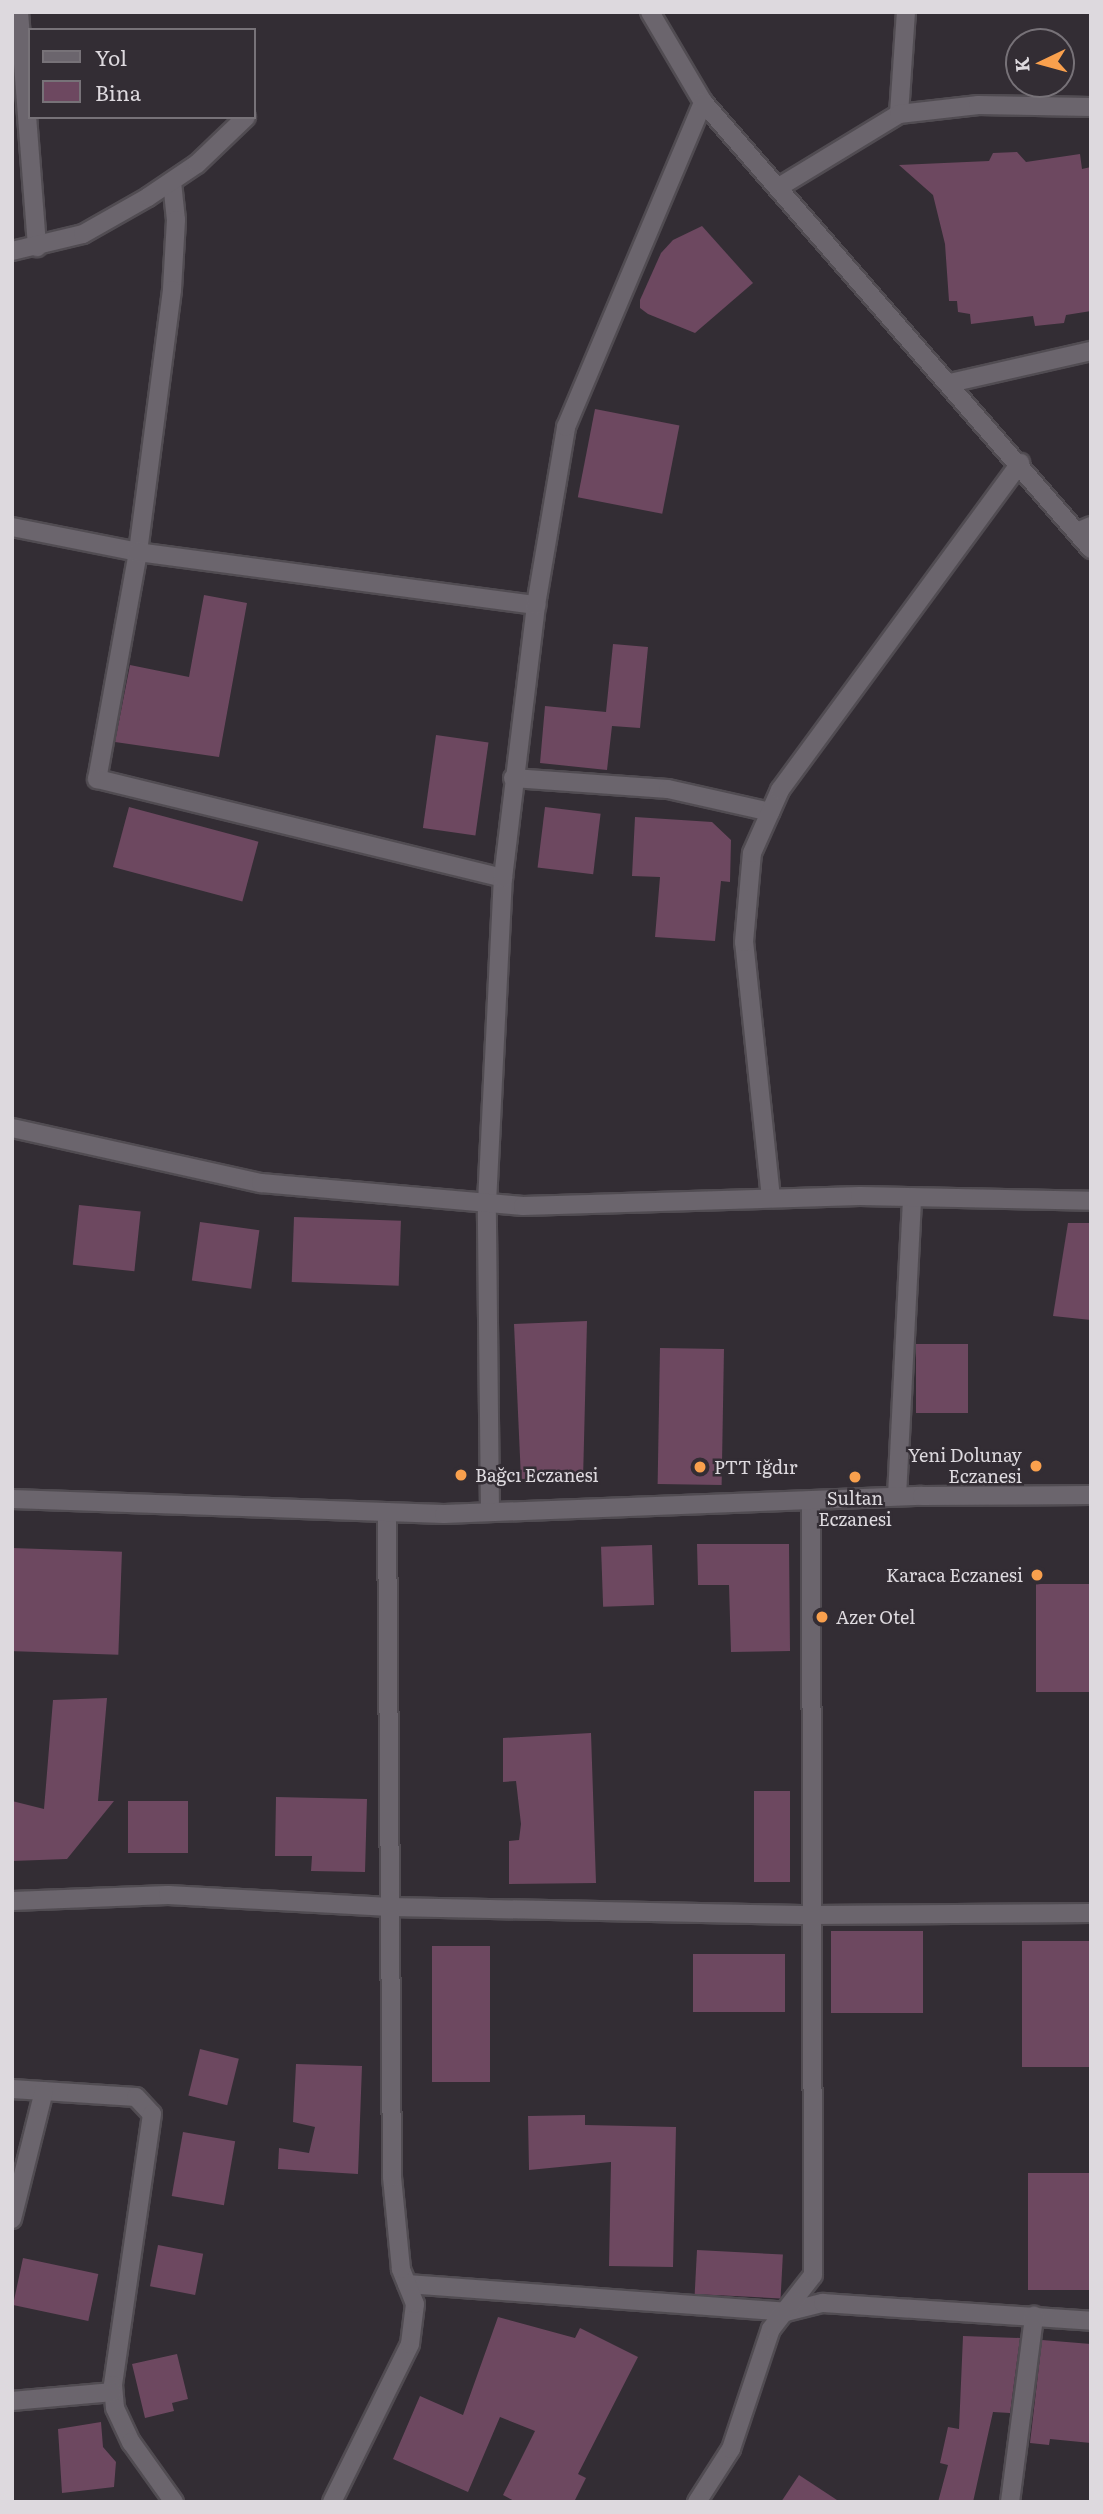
<!DOCTYPE html>
<meta charset="utf-8">
<style>
body{margin:0}
#map{position:relative;width:1103px;height:2514px;overflow:hidden;background:#332d34;font-family:Literata,serif}
div>[style]{position:absolute}
.building>*{inset:0;background:#6d4860;transform-origin:0 0}
.roads{filter:drop-shadow(2px 0 #514c52) drop-shadow(-2px 0 #514c52) drop-shadow(0 2px #514c52) drop-shadow(0 -2px #514c52)}
.minor>*{height:18px;margin:-9px;padding:0 9px;transform-origin:9px;border-radius:9px;background:#6b656d}
.tertiary>*{height:18px;margin:-9px;padding:0 9px;transform-origin:9px;border-radius:9px;background:#6b656d}
.secondary>*{height:18px;margin:-9px;padding:0 9px;transform-origin:9px;border-radius:9px;background:#6b656d}
.dots>*{width:19px;height:19px;translate:-50% -50%;box-sizing:border-box;border:4px solid #332d34;border-radius:50%}
span{translate:-50% -50%;white-space:nowrap;text-align:center;line-height:1.15;-webkit-text-stroke:5px #332d34;paint-order:stroke}
.poi-label{font-size:18px;color:#ddd9de}
.right{translate:-100% -50%;text-align:right}
.left{translate:0 -50%;text-align:left}
.frame{position:absolute;inset:0;border:14px solid #ddd9de;pointer-events:none}
.legend{position:absolute;left:28px;top:28px;width:228px;height:91px;box-sizing:border-box;background:#332d34;border:2px solid #777278;margin:0;padding:9px 12px;list-style:none;font-size:21px;color:#ddd9de}
.legend li{display:flex;align-items:center;gap:14px;height:35px}
.legend b{width:35px;border:2px solid #777278}
.north{position:absolute;left:1005px;top:28px;width:70px;height:70px;box-sizing:border-box;background:#332d34;border:2px solid #777278;border-radius:50%;rotate:265deg;font-size:19px;font-weight:700;line-height:28px;text-align:center;color:#ddd9de}
.north::after{content:'';display:block;margin:auto;width:24px;height:32px;background:#f9a04d;clip-path:polygon(50% 0,100% 100%,50% 72%,0 100%)}
</style>
<div id="map">
<div class="building">
<div style="clip-path:polygon(1017px 152px,1026px 162px,1080px 154px,1082px 169px,1091px 167px,1091px 311px,1066px 315px,1064px 323px,1035px 326px,1033px 316px,971px 324px,970px 314px,958px 312px,957px 301px,949px 301px,945px 244px,933px 195px,899px 165px,989px 161px,993px 153px)"></div>
<div style="clip-path:polygon(702px 226px,753px 283px,695px 333px,648px 314px,640px 308px,640px 300px,661px 253px,673px 240px)"></div>
<div style="left:595px;top:409px;width:86px;height:90px;rotate:11deg"></div>
<div style="clip-path:polygon(204px 595px,247px 603px,219px 757px,115px 742px,130px 665px,189px 677px)"></div>
<div style="clip-path:polygon(613px 644px,648px 647px,640px 728px,612px 726px,607px 770px,540px 763px,545px 706px,606px 712px)"></div>
<div style="left:436px;top:735px;width:53px;height:94px;rotate:8deg"></div>
<div style="left:129px;top:807px;width:134px;height:62px;rotate:15deg"></div>
<div style="left:545px;top:807px;width:56px;height:61px;rotate:7deg"></div>
<div style="clip-path:polygon(635px 817px,712px 822px,731px 840px,730px 882px,721px 881px,715px 941px,655px 937px,660px 877px,632px 876px)"></div>
<div style="left:79px;top:1205px;width:62px;height:60px;rotate:6deg"></div>
<div style="left:294px;top:1217px;width:107px;height:65px;rotate:2deg"></div>
<div style="left:200px;top:1222px;width:60px;height:59px;rotate:8deg"></div>
<div style="clip-path:polygon(1068px 1223px,1091px 1223px,1091px 1320px,1053px 1316px)"></div>
<div style="clip-path:polygon(587px 1321px,583px 1480px,521px 1479px,514px 1324px)"></div>
<div style="left:916px;top:1344px;width:52px;height:69px"></div>
<div style="left:660px;top:1348px;width:64px;height:136px;rotate:1deg"></div>
<div style="clip-path:polygon(697px 1544px,789px 1544px,790px 1651px,731px 1652px,729px 1585px,698px 1585px)"></div>
<div style="left:652px;top:1545px;width:60px;height:51px;rotate:88deg"></div>
<div style="left:12px;top:1548px;width:110px;height:103px;rotate:2deg"></div>
<div style="left:1036px;top:1584px;width:55px;height:108px"></div>
<div style="clip-path:polygon(107px 1698px,98px 1801px,114px 1801px,67px 1859px,12px 1861px,12px 1801px,44px 1809px,53px 1700px)"></div>
<div style="clip-path:polygon(591px 1733px,596px 1883px,509px 1884px,509px 1841px,519px 1840px,521px 1824px,516px 1781px,503px 1782px,503px 1738px)"></div>
<div style="left:754px;top:1791px;width:36px;height:91px"></div>
<div style="clip-path:polygon(276px 1797px,367px 1799px,365px 1872px,311px 1871px,312px 1856px,275px 1856px)"></div>
<div style="left:128px;top:1801px;width:60px;height:52px"></div>
<div style="left:831px;top:1931px;width:92px;height:82px"></div>
<div style="left:1022px;top:1941px;width:69px;height:126px"></div>
<div style="left:432px;top:1946px;width:58px;height:136px"></div>
<div style="left:693px;top:1954px;width:92px;height:58px"></div>
<div style="left:200px;top:2049px;width:40px;height:48px;rotate:14deg"></div>
<div style="clip-path:polygon(296px 2064px,362px 2066px,358px 2174px,278px 2169px,279px 2148px,309px 2153px,315px 2127px,293px 2122px)"></div>
<div style="clip-path:polygon(585px 2115px,585px 2125px,676px 2127px,673px 2267px,609px 2266px,611px 2162px,529px 2170px,528px 2116px)"></div>
<div style="left:183px;top:2132px;width:53px;height:65px;rotate:10deg"></div>
<div style="left:1091px;top:2173px;width:117px;height:63px;rotate:90deg"></div>
<div style="left:158px;top:2245px;width:46px;height:42px;rotate:11deg"></div>
<div style="left:697px;top:2250px;width:86px;height:44px;rotate:3deg"></div>
<div style="left:23px;top:2258px;width:77px;height:48px;rotate:12deg"></div>
<div style="clip-path:polygon(498px 2317px,575px 2338px,580px 2328px,638px 2357px,578px 2474px,586px 2478px,574px 2502px,516px 2502px,503px 2495px,535px 2431px,500px 2417px,468px 2492px,393px 2459px,420px 2396px,463px 2415px)"></div>
<div style="clip-path:polygon(963px 2336px,1020px 2338px,1010px 2413px,993px 2412px,973px 2502px,938px 2502px,948px 2465px,940px 2463px,948px 2427px,959px 2429px)"></div>
<div style="clip-path:polygon(1042px 2340px,1091px 2344px,1091px 2443px,1050px 2439px,1049px 2445px,1030px 2443px)"></div>
<div style="clip-path:polygon(177px 2354px,188px 2399px,172px 2403px,174px 2411px,145px 2418px,132px 2364px)"></div>
<div style="clip-path:polygon(101px 2422px,103px 2447px,116px 2462px,114px 2487px,62px 2493px,58px 2429px)"></div>
<div style="clip-path:polygon(799px 2475px,840px 2502px,781px 2502px)"></div>
</div>
<div class="roads">
<div class="minor">
<div style="left:19px;top:12px;width:236px;rotate:85.6deg"></div>
<div style="left:899px;top:114px;width:102px;rotate:-86.1deg"></div>
<div style="left:172px;top:182px;width:38px;rotate:84deg"></div>
<div style="left:176px;top:220px;width:70px;rotate:93.3deg"></div>
<div style="left:172px;top:290px;width:264px;rotate:97.4deg"></div>
<div style="left:138px;top:552px;width:231px;rotate:100.2deg"></div>
<div style="left:97px;top:779px;width:418px;rotate:13.7deg"></div>
<div style="left:779px;top:187px;width:140px;rotate:-31.3deg"></div>
<div style="left:899px;top:114px;width:80px;rotate:-6.5deg"></div>
<div style="left:978px;top:105px;width:113px;rotate:1deg"></div>
<div style="left:12px;top:251px;width:73px;rotate:-13.5deg"></div>
<div style="left:83px;top:234px;width:75px;rotate:-29.6deg"></div>
<div style="left:148px;top:197px;width:59px;rotate:-34deg"></div>
<div style="left:197px;top:164px;width:68px;rotate:-43.8deg"></div>
<div style="left:950px;top:383px;width:145px;rotate:-12.8deg"></div>
<div style="left:12px;top:527px;width:128px;rotate:11.2deg"></div>
<div style="left:138px;top:552px;width:402px;rotate:7.6deg"></div>
<div style="left:1077px;top:532px;width:15px;rotate:-23deg"></div>
<div style="left:513px;top:778px;width:155px;rotate:4.1deg"></div>
<div style="left:668px;top:789px;width:105px;rotate:12.7deg"></div>
<div style="left:771px;top:1198px;width:257px;rotate:-96deg"></div>
<div style="left:744px;top:942px;width:89px;rotate:-84.9deg"></div>
<div style="left:752px;top:853px;width:69px;rotate:-66deg"></div>
<div style="left:780px;top:790px;width:406px;rotate:-53.7deg"></div>
<div style="left:897px;top:1496px;width:299px;rotate:-87.1deg"></div>
<div style="left:490px;top:1512px;width:309px;rotate:-90.6deg"></div>
<div style="left:487px;top:1203px;width:325px;rotate:-87.2deg"></div>
<div style="left:503px;top:878px;width:275px;rotate:-83.1deg"></div>
<div style="left:536px;top:605px;width:181px;rotate:-80.4deg"></div>
<div style="left:566px;top:427px;width:353px;rotate:-67.1deg"></div>
<div style="left:12px;top:1901px;width:156px;rotate:-2.2deg"></div>
<div style="left:168px;top:1895px;width:222px;rotate:3.1deg"></div>
<div style="left:390px;top:1907px;width:424px;rotate:1.1deg"></div>
<div style="left:814px;top:1915px;width:277px;rotate:-0.4deg"></div>
<div style="left:12px;top:2089px;width:124px;rotate:3.7deg"></div>
<div style="left:136px;top:2097px;width:23px;rotate:47deg"></div>
<div style="left:152px;top:2114px;width:274px;rotate:98.2deg"></div>
<div style="left:113px;top:2385px;width:23px;rotate:85deg"></div>
<div style="left:115px;top:2408px;width:38px;rotate:65deg"></div>
<div style="left:131px;top:2442px;width:74px;rotate:54.4deg"></div>
<div style="left:12px;top:2219px;width:132px;rotate:-76deg"></div>
<div style="left:407px;top:2284px;width:380px;rotate:4.2deg"></div>
<div style="left:786px;top:2312px;width:38px;rotate:-14deg"></div>
<div style="left:823px;top:2303px;width:269px;rotate:3.8deg"></div>
<div style="left:12px;top:2401px;width:101px;rotate:-5.1deg"></div>
<div style="left:332px;top:2502px;width:176px;rotate:-63.7deg"></div>
<div style="left:410px;top:2344px;width:40px;rotate:-82.9deg"></div>
<div style="left:415px;top:2304px;width:38px;rotate:-112deg"></div>
<div style="left:401px;top:2269px;width:92px;rotate:-95.6deg"></div>
<div style="left:392px;top:2177px;width:665px;rotate:-90.43deg"></div>
<div style="left:697px;top:2502px;width:63px;rotate:-57.3deg"></div>
<div style="left:731px;top:2449px;width:126px;rotate:-71.6deg"></div>
<div style="left:771px;top:2329px;width:68px;rotate:-52.1deg"></div>
<div style="left:813px;top:2275px;width:775px;rotate:-90.15deg"></div>
<div style="left:1010px;top:2502px;width:188px;rotate:-82.6deg"></div>
</div>
<div class="tertiary">
<div style="left:650px;top:12px;width:104px;rotate:59.5deg"></div>
<div style="left:703px;top:102px;width:592px;rotate:49.04deg"></div>
<div style="left:12px;top:1499px;width:432px;rotate:2deg"></div>
<div style="left:444px;top:1514px;width:478px;rotate:-2.2deg"></div>
<div style="left:922px;top:1496px;width:169px;rotate:-0.3deg"></div>
</div>
<div class="secondary">
<div style="left:12px;top:1128px;width:255px;rotate:12.5deg"></div>
<div style="left:261px;top:1183px;width:263px;rotate:5deg"></div>
<div style="left:523px;top:1206px;width:337px;rotate:-1.7deg"></div>
<div style="left:860px;top:1196px;width:231px;rotate:1.2deg"></div>
</div>
</div>
<div class="dots">
<div style="left:1036px;top:1466px;background:#f9a04d"></div>
<div style="left:700px;top:1467px;background:#f9a04d"></div>
<div style="left:461px;top:1475px;background:#f9a04d"></div>
<div style="left:855px;top:1477px;background:#f9a04d"></div>
<div style="left:1037px;top:1575px;background:#f9a04d"></div>
<div style="left:822px;top:1617px;background:#f9a04d"></div>
</div>
<div class="poi-label">
<span class="right" style="left:1022px;top:1466px">Yeni Dolunay<br>Eczanesi</span>
<span class="left" style="left:714px;top:1467px">PTT Iğdır</span>
<span class="left" style="left:475px;top:1475px">Bağcı Eczanesi</span>
<span style="left:855px;top:1509px">Sultan<br>Eczanesi</span>
<span class="right" style="left:1023px;top:1575px">Karaca Eczanesi</span>
<span class="left" style="left:836px;top:1617px">Azer Otel</span>
</div>
<div class="frame"></div>
<ul class="legend">
<li><b style="height:9px;background:#6b656d"></b>Yol</li>
<li><b style="height:19px;background:#6d4860"></b>Bina</li>
</ul>
<div class="north">K</div>
</div>
